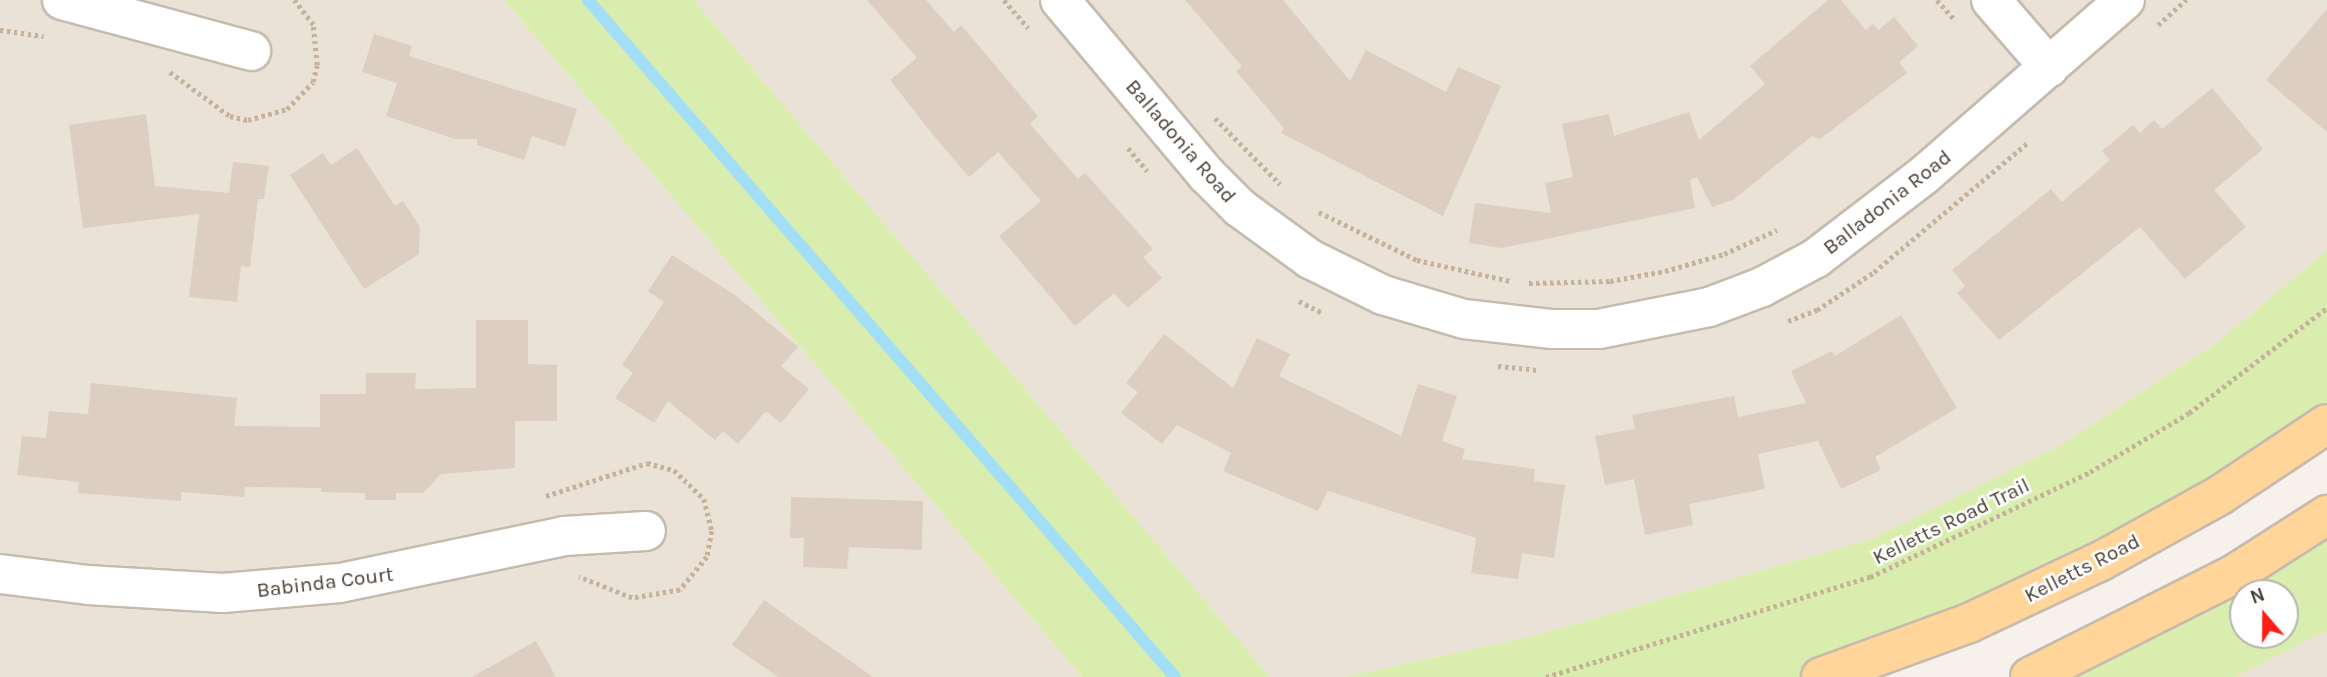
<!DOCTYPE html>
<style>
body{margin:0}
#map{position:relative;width:2327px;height:677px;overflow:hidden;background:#f6f1ea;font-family:Karla,sans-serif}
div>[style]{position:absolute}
.residential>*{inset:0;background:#eae2d7}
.green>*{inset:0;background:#d9edaf}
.stream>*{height:12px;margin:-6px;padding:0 6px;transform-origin:6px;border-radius:6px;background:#a2dff7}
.building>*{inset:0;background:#dccec1}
.path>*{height:4.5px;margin-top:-2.25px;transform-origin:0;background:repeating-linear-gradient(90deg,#c6b19b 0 3.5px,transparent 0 7px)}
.roads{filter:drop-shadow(2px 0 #c6baae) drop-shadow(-2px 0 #c6baae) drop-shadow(0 2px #c6baae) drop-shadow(0 -2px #c6baae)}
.minor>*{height:38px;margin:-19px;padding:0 19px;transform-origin:19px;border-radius:19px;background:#fff}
.major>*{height:38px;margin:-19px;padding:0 19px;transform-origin:19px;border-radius:19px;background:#ffd59a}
span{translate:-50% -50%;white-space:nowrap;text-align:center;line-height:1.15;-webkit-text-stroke:5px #fff;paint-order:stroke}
.street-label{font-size:21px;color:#4b4037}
.north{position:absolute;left:2229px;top:579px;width:70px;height:70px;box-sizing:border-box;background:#fff;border:2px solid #b7b3af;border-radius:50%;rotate:340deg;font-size:19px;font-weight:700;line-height:28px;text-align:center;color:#4b4037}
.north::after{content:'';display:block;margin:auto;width:24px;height:32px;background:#ff1d18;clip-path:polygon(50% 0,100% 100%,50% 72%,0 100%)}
</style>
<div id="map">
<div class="residential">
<div style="clip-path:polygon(0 0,504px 0,1082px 677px,0 677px)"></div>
<div style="clip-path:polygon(694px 0,2327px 0,2327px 250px,2220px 340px,2061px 445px,1871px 539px,1533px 636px,1344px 677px,1270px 677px)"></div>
<div style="clip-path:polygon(2327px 630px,2327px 677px,2235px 677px)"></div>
</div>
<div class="green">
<div style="clip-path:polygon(504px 0,694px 0,1270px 677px,1082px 677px)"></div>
<div style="clip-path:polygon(2327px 250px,2327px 424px,2220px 495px,1821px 677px,1344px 677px,1533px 636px,1871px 539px,2061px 445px,2220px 340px)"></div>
<div style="clip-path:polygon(evenodd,2327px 515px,2327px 630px,2235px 677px,2030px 677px,2327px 515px,2243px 593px,2285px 593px,2285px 635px,2243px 635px,2243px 593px)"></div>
</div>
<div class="stream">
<div style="left:588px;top:0;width:896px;rotate:49.07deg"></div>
</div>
<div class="building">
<div style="clip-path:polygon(867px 0,926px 0,954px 32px,961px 25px,1038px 116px,1030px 124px,1078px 179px,1085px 173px,1153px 249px,1143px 257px,1162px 278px,1128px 308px,1114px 293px,1075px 326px,999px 236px,1041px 201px,998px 152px,969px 177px,930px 131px,890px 80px,917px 58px)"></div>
<div style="clip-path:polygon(1185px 0,1283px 0,1350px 81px,1366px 50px,1446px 92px,1458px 67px,1501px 86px,1443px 216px,1281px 133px,1284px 128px,1236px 71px,1242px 66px)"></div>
<div style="clip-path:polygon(1828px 0,1841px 0,1866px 30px,1873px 24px,1879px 30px,1894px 17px,1918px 46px,1899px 62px,1907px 73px,1820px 139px,1812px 136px,1733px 200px,1712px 207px,1697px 177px,1690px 180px,1695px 208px,1502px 248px,1469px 243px,1475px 203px,1551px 213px,1545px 183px,1573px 177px,1562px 124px,1609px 114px,1614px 136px,1689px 112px,1699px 140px,1765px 84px,1750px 66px)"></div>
<div style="clip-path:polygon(2327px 9px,2327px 132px,2266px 80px)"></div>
<div style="clip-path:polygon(374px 34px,412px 46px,409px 56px,577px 109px,565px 147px,532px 136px,524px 160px,477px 145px,477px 139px,455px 139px,386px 116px,397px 83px,362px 72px)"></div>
<div style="clip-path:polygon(2212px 88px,2263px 149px,2214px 190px,2246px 227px,2185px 279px,2140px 227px,1999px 340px,1957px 293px,1965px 286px,1952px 270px,2051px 189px,2062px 202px,2110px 160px,2102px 151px,2133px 125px,2140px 133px,2154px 120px,2162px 129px)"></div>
<div style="clip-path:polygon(146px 114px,155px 186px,229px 193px,233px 162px,269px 166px,264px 199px,258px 199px,250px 267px,241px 266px,237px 302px,189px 297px,199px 214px,83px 228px,69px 125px)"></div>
<div style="clip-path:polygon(357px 148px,395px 206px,403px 201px,420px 227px,419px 254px,364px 289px,290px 175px,323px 153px,331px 165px)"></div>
<div style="clip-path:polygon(672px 255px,735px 295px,798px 347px,781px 366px,809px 389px,781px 423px,766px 411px,738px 444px,723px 431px,715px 440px,668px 401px,654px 423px,615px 398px,633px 373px,622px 365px,664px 302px,648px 291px)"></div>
<div style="clip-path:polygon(1901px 315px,1957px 408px,1875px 457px,1881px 470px,1841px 489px,1818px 441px,1758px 454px,1765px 489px,1689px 504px,1693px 525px,1645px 535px,1634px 479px,1605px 485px,1595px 436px,1635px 429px,1632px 415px,1734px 396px,1738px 417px,1806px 403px,1791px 371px,1832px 351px,1835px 356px)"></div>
<div style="clip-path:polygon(476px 320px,528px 320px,528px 364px,557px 365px,557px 421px,515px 421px,515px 468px,441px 474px,423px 493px,396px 493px,396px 500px,365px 500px,365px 493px,321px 492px,321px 488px,245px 487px,244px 497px,181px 492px,181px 501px,78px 493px,79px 482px,17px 475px,22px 436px,46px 438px,49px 411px,88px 414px,91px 383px,237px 398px,234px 426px,320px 427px,320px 394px,366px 394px,366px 373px,416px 373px,415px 389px,476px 388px)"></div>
<div style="clip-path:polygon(1164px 334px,1233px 388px,1257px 338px,1290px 354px,1279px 376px,1401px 436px,1418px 384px,1457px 396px,1442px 441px,1465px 449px,1462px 459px,1535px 469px,1534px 481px,1565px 485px,1554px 558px,1522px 553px,1518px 579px,1471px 573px,1476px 538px,1328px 491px,1318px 511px,1223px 471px,1231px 453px,1177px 425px,1162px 444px,1121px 413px,1138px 392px,1126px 383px)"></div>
<div style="clip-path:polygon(791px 497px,923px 501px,922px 550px,849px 547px,847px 569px,803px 567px,804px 538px,790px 538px)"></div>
<div style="clip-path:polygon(764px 600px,809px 632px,873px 677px,778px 677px,732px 645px)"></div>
<div style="clip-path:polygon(536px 641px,556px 677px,472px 677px)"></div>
</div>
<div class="path">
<div style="left:1004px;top:0;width:37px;rotate:49deg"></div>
<div style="left:1937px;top:0;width:28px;rotate:48deg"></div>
<div style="left:2158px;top:25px;width:38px;rotate:-42deg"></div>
<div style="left:0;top:30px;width:44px;rotate:7.8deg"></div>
<div style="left:170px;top:72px;width:74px;rotate:36.3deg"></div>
<div style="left:230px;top:116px;width:18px;rotate:13deg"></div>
<div style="left:248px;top:120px;width:41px;rotate:-15.8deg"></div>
<div style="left:287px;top:109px;width:37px;rotate:-46deg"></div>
<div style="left:313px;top:82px;width:17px;rotate:-77deg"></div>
<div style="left:317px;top:65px;width:40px;rotate:-95.7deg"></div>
<div style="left:313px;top:25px;width:31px;rotate:-127deg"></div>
<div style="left:1215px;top:118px;width:93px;rotate:45.4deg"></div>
<div style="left:1128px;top:148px;width:30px;rotate:50deg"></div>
<div style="left:1319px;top:212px;width:109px;rotate:26.1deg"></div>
<div style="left:1417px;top:260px;width:95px;rotate:12.7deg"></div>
<div style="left:1529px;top:283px;width:81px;rotate:-1.4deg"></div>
<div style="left:1610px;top:281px;width:56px;rotate:-10.3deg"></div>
<div style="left:1665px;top:271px;width:61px;rotate:-16.1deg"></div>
<div style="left:1724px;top:254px;width:58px;rotate:-24.4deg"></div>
<div style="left:1299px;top:301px;width:27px;rotate:27deg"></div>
<div style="left:1788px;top:321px;width:31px;rotate:-21deg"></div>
<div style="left:1817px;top:310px;width:69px;rotate:-33.7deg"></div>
<div style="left:1874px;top:272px;width:200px;rotate:-40.1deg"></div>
<div style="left:1498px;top:366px;width:40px;rotate:5.7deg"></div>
<div style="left:546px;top:496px;width:106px;rotate:-18.1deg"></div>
<div style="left:647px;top:463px;width:28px;rotate:15deg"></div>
<div style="left:674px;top:470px;width:42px;rotate:44deg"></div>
<div style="left:704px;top:499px;width:33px;rotate:76deg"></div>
<div style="left:712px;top:531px;width:26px;rotate:101deg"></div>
<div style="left:707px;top:557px;width:43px;rotate:129.3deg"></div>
<div style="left:680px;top:590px;width:49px;rotate:170.5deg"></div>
<div style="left:632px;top:598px;width:57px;rotate:-158.4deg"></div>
<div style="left:1546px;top:677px;width:339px;rotate:-17.2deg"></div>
<div style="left:1870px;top:577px;width:244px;rotate:-25.5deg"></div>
<div style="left:2090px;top:472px;width:115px;rotate:-30.8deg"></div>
<div style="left:2189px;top:413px;width:173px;rotate:-37.3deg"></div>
</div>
<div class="roads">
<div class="minor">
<div style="left:62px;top:0;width:196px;rotate:15.1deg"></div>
<div style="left:1060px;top:0;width:227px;rotate:50deg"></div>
<div style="left:1206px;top:174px;width:48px;rotate:45deg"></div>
<div style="left:1240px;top:208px;width:87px;rotate:36.1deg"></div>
<div style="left:1310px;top:259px;width:81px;rotate:26.3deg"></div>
<div style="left:1383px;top:295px;width:84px;rotate:16.5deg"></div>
<div style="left:1464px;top:319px;width:89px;rotate:6.5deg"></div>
<div style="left:1552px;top:329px;width:47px"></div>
<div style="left:1599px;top:329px;width:112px;rotate:-11.3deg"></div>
<div style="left:1709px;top:307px;width:57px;rotate:-20.7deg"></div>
<div style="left:1762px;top:287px;width:61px;rotate:-28.2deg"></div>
<div style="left:1816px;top:258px;width:135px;rotate:-37.5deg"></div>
<div style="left:1923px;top:176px;width:268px;rotate:-41.1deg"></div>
<div style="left:1991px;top:0;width:89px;rotate:49.1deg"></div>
<div style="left:0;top:574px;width:89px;rotate:7.1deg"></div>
<div style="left:88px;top:585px;width:135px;rotate:3.4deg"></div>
<div style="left:223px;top:593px;width:117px;rotate:-4.9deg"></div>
<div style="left:340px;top:583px;width:229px;rotate:-11.8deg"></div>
<div style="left:564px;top:536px;width:82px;rotate:-3.5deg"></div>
</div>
<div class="major">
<div style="left:1821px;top:677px;width:158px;rotate:-20deg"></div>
<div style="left:1969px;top:623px;width:146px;rotate:-25.2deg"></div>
<div style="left:2101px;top:561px;width:136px;rotate:-29deg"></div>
<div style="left:2220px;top:495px;width:128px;rotate:-33.6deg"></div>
<div style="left:2030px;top:677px;width:227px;rotate:-26.7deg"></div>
<div style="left:2233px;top:575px;width:112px;rotate:-32.6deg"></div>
</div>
</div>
<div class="street-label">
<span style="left:1181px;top:141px;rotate:49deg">Balladonia Road</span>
<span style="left:1887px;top:202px;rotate:-38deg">Balladonia Road</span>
<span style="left:1951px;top:521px;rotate:-26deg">Kelletts Road Trail</span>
<span style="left:2082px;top:568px;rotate:-27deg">Kelletts Road</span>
<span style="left:325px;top:582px;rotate:-7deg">Babinda Court</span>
</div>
<div class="north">N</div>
</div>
